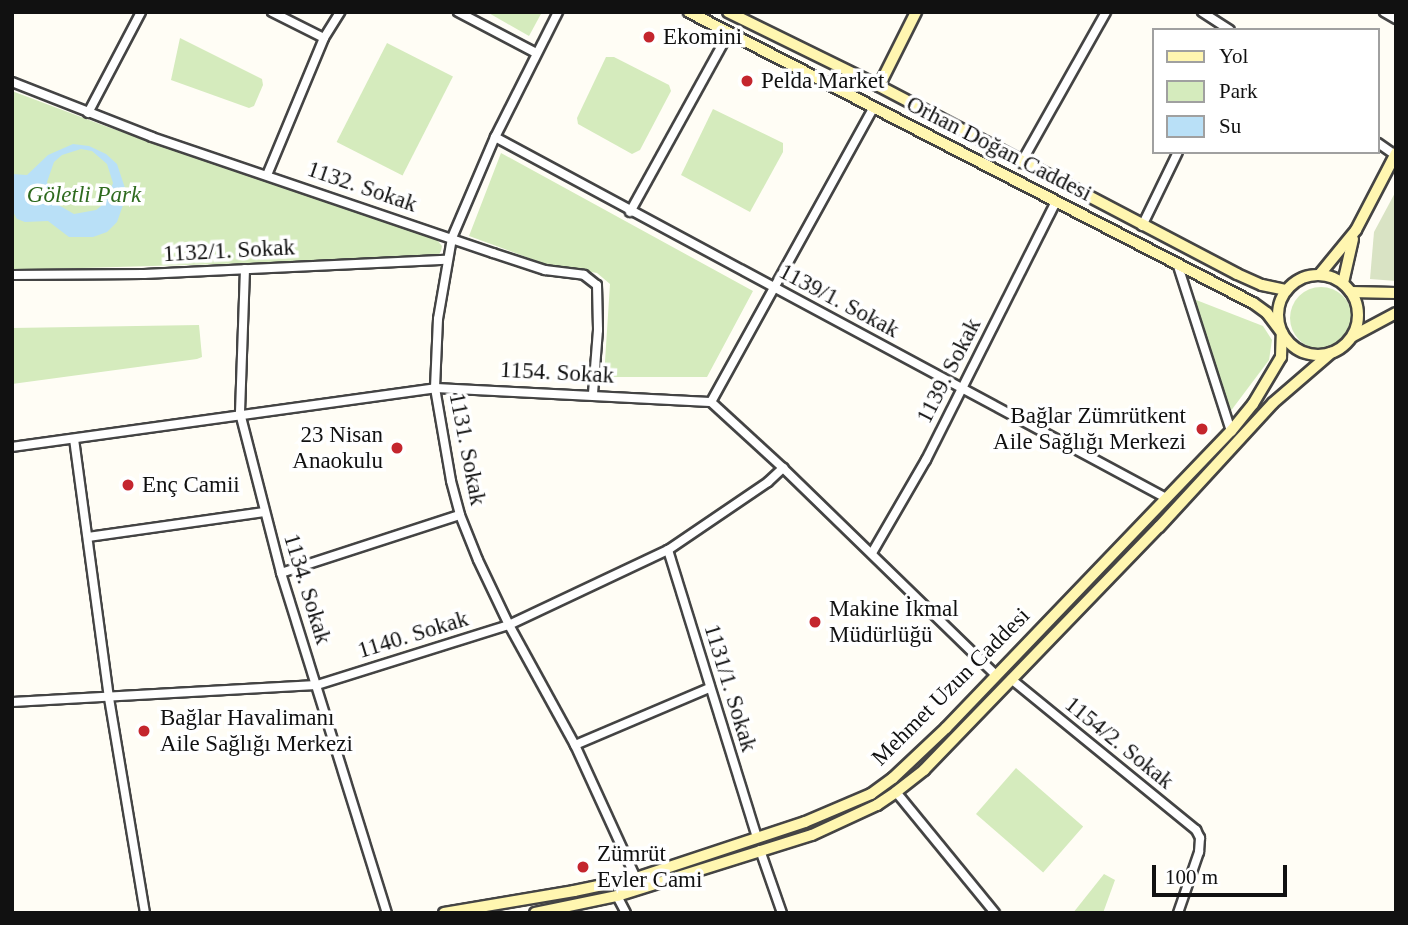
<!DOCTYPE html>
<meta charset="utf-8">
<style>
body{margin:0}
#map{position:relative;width:1408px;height:925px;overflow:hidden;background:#fffdf5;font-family:Georgia,serif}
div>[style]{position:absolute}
.green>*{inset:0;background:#d5ebbd;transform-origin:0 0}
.round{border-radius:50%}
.cemetery>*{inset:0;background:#d9e3c4}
.water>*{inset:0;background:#b9e0f7}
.roads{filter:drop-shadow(2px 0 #444) drop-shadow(-2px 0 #444) drop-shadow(0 2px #444) drop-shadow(0 -2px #444)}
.street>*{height:8px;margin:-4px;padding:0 4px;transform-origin:4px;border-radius:4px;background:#fff}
.secondary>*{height:10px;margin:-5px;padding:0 5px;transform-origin:5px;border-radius:5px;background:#fff6b0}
.secondary>.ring{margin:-5px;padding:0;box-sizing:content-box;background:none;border:10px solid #fff6b0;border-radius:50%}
.dots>*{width:19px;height:19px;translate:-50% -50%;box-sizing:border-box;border:4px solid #fff;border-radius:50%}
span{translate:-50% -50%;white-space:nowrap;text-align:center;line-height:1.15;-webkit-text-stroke:7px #fff;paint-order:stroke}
.poi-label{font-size:23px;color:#111}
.left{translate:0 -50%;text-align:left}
.right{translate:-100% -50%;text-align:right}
.street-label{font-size:23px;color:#111}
.park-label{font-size:23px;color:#2f6b1f;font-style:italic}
.frame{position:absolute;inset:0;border:14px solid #111;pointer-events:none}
.legend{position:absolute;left:1152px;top:28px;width:228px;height:126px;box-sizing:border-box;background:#fff;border:2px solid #a0a0a0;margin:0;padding:9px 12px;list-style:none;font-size:21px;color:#111}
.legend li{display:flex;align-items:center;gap:14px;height:35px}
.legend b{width:35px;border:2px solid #a0a0a0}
.scale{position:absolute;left:1152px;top:865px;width:135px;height:32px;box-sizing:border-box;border:4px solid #111;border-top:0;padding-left:9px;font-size:21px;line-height:24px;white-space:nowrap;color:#111;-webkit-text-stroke:5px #fff;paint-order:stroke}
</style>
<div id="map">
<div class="green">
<div style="clip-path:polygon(487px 12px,542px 12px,529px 36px)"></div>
<div style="clip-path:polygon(180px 38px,262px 79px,263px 85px,254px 106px,249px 108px,171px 80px)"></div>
<div style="left:387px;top:43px;width:74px;height:111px;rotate:27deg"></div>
<div style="clip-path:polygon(606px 57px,614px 57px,669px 85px,671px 91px,640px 150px,632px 154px,578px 124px,577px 118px)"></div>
<div style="clip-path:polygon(12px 91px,105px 126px,437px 240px,442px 246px,441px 251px,438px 256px,429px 258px,12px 270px)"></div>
<div style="clip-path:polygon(713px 109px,783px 143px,783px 152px,750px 212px,681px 175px)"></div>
<div style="clip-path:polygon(501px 153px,753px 291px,707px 377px,604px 377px,610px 284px,597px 273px,545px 264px,469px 236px)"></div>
<div class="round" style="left:1290px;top:287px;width:62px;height:62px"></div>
<div style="clip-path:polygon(1191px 298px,1263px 326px,1272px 340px,1269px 360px,1230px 412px)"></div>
<div style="clip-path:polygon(199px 325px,202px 357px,197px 359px,12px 384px,12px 328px)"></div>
<div style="left:1016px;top:768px;width:89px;height:61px;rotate:41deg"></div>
<div style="clip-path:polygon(1104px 874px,1115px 880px,1103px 913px,1073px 913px)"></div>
</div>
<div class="cemetery">
<div style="clip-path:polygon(1396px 191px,1396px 281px,1370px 279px,1374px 232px)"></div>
</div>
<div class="water">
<div style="clip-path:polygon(evenodd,73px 144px,89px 146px,106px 154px,117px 164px,127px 194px,117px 222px,107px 232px,93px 237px,69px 237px,48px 221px,25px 222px,17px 219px,12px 210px,12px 174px,27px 175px,48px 155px,73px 144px,81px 149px,92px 151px,107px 164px,113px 183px,105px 203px,96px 210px,74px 214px,55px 203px,47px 182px,54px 162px,62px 155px,81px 149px)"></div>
</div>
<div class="roads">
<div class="street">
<div style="left:272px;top:12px;width:58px;rotate:26.6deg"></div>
<div style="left:458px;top:12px;width:88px;rotate:27.7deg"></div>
<div style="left:558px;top:12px;width:140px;rotate:116.7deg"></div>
<div style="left:495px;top:137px;width:110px;rotate:113.1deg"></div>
<div style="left:452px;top:238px;width:82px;rotate:99.8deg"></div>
<div style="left:438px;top:319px;width:69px;rotate:92.5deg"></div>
<div style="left:435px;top:388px;width:94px;rotate:80.2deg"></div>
<div style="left:451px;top:481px;width:35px;rotate:75deg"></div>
<div style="left:460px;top:515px;width:48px;rotate:68.2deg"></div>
<div style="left:478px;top:560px;width:72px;rotate:64.5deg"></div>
<div style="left:509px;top:625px;width:137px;rotate:61.2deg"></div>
<div style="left:575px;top:745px;width:146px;rotate:65.4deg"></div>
<div style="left:1202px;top:12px;width:33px;rotate:33deg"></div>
<div style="left:1384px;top:12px;width:14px;rotate:30deg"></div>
<div style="left:12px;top:82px;width:150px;rotate:21.4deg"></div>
<div style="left:152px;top:137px;width:360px;rotate:18.8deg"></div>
<div style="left:493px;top:253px;width:55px;rotate:18.1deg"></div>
<div style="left:545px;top:270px;width:39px;rotate:7deg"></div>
<div style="left:584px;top:275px;width:16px;rotate:38deg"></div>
<div style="left:597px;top:285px;width:45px;rotate:88.7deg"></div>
<div style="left:598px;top:330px;width:64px;rotate:94.5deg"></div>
<div style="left:88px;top:113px;width:114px;rotate:-62.3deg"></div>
<div style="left:495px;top:137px;width:762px;rotate:28.28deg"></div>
<div style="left:1378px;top:143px;width:21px;rotate:35deg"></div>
<div style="left:1021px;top:163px;width:173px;rotate:-60.6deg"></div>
<div style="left:267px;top:175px;width:148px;rotate:-67.4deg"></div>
<div style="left:324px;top:38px;width:31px;rotate:-58deg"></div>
<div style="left:630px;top:212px;width:205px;rotate:-61.1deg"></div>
<div style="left:1142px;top:226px;width:82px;rotate:-64.1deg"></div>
<div style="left:1178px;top:266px;width:173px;rotate:72.2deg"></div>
<div style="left:245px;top:269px;width:144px;rotate:92deg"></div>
<div style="left:240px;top:413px;width:165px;rotate:75.6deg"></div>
<div style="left:281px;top:573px;width:356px;rotate:72.7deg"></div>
<div style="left:12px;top:275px;width:132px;rotate:-0.4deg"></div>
<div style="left:144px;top:274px;width:302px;rotate:-2.7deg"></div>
<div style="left:711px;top:402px;width:336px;rotate:-61.1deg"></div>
<div style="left:74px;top:439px;width:261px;rotate:82.3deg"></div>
<div style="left:109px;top:698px;width:218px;rotate:80.5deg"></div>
<div style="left:12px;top:447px;width:427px;rotate:-7.9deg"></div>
<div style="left:435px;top:388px;width:276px;rotate:2.9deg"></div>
<div style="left:711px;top:402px;width:98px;rotate:42.5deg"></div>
<div style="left:783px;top:468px;width:296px;rotate:44.2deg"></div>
<div style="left:88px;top:537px;width:178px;rotate:-8.1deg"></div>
<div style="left:668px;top:550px;width:300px;rotate:72.8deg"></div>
<div style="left:872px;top:553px;width:108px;rotate:-59.9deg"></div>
<div style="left:926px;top:460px;width:288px;rotate:-63.3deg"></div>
<div style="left:281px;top:573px;width:188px;rotate:-18deg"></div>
<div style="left:1011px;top:679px;width:239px;rotate:39.2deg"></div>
<div style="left:1196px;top:830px;width:9px;rotate:63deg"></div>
<div style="left:1200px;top:838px;width:14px;rotate:94deg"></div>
<div style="left:1199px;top:852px;width:65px;rotate:109deg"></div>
<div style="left:12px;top:702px;width:305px;rotate:-3.2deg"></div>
<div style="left:317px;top:685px;width:201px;rotate:-17.4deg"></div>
<div style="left:509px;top:625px;width:176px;rotate:-25.3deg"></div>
<div style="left:668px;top:550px;width:121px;rotate:-34.2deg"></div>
<div style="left:768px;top:482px;width:21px;rotate:-43deg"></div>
<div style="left:575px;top:745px;width:146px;rotate:-23deg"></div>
<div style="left:896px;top:792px;width:156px;rotate:50.7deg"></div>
<div style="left:760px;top:850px;width:67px;rotate:70.8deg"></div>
<div style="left:617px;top:896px;width:19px;rotate:62deg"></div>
</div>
<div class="secondary">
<div style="left:728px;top:12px;width:168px;rotate:26.1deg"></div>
<div style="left:879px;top:86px;width:404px;rotate:27.7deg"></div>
<div style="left:1237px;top:274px;width:27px;rotate:24deg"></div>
<div style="left:1262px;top:285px;width:25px;rotate:12deg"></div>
<div style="left:879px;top:86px;width:83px;rotate:-63.4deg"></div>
<div style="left:1320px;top:274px;width:57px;rotate:-50.7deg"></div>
<div style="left:1356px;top:230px;width:87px;rotate:-62.5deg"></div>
<div class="ring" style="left:1278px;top:275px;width:70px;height:70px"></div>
<div style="left:1343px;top:283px;width:45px;rotate:-77.2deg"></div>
<div style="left:1351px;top:292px;width:45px;rotate:1.3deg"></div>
<div style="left:1353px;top:336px;width:49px;rotate:-28.1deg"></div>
<div style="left:444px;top:913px;width:132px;rotate:-9.6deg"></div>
<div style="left:574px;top:891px;width:63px;rotate:-11.8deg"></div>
<div style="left:636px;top:878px;width:178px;rotate:-18.3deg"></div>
<div style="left:805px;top:822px;width:72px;rotate:-23deg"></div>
<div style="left:871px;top:794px;width:27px;rotate:-36deg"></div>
<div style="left:893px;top:778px;width:73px;rotate:-43.3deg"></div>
<div style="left:946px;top:728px;width:412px;rotate:-46.2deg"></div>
<div style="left:1231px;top:431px;width:35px;rotate:-51deg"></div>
<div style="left:1253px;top:404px;width:55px;rotate:-59.2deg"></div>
<div style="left:1281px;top:357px;width:24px;rotate:-88deg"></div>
<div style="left:1282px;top:333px;width:25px;rotate:-127deg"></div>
<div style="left:1267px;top:313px;width:17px;rotate:-144deg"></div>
<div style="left:1253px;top:303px;width:635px;rotate:-152.71deg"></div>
<div style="left:535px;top:913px;width:84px;rotate:-11.7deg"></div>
<div style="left:617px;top:896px;width:204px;rotate:-17.4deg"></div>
<div style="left:812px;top:835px;width:72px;rotate:-24.8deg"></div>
<div style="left:877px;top:805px;width:23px;rotate:-34deg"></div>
<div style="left:896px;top:792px;width:36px;rotate:-38deg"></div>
<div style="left:924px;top:770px;width:338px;rotate:-46deg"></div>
<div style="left:1159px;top:527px;width:168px;rotate:-47.4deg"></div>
<div style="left:1273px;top:403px;width:77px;rotate:-40.8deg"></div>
</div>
</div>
<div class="dots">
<div style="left:649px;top:37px;background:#c4262e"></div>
<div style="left:747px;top:81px;background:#c4262e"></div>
<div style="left:1202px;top:429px;background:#c4262e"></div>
<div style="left:397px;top:448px;background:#c4262e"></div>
<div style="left:128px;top:485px;background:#c4262e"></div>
<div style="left:815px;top:622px;background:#c4262e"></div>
<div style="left:144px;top:731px;background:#c4262e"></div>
<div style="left:583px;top:867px;background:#c4262e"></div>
</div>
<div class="poi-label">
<span class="left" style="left:663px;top:37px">Ekomini</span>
<span class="left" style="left:761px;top:81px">Pelda Market</span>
<span class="right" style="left:1186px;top:429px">Bağlar Zümrütkent<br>Aile Sağlığı Merkezi</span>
<span class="right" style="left:383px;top:448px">23 Nisan<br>Anaokulu</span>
<span class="left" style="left:142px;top:485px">Enç Camii</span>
<span class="left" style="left:829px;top:622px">Makine İkmal<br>Müdürlüğü</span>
<span class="left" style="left:160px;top:731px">Bağlar Havalimanı<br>Aile Sağlığı Merkezi</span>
<span class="left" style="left:597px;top:867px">Zümrüt<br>Evler Cami</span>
</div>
<div class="street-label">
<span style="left:999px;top:149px;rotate:27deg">Orhan Doğan Caddesi</span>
<span style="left:362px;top:187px;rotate:19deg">1132. Sokak</span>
<span style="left:229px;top:251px;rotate:-3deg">1132/1. Sokak</span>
<span style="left:839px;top:301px;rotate:28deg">1139/1. Sokak</span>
<span style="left:949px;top:371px;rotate:-63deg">1139. Sokak</span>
<span style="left:557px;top:373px;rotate:3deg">1154. Sokak</span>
<span style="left:467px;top:449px;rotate:79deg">1131. Sokak</span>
<span style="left:307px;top:589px;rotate:73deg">1134. Sokak</span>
<span style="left:413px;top:635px;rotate:-17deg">1140. Sokak</span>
<span style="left:951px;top:687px;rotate:-45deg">Mehmet Uzun Caddesi</span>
<span style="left:730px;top:688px;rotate:73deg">1131/1. Sokak</span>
<span style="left:1119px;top:743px;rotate:39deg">1154/2. Sokak</span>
</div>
<div class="park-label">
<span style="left:84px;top:195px">Göletli Park</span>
</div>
<div class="frame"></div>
<ul class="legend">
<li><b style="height:9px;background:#fff6b0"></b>Yol</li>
<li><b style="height:19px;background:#d5ebbd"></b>Park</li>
<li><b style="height:19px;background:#b9e0f7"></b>Su</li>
</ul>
<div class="scale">100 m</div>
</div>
